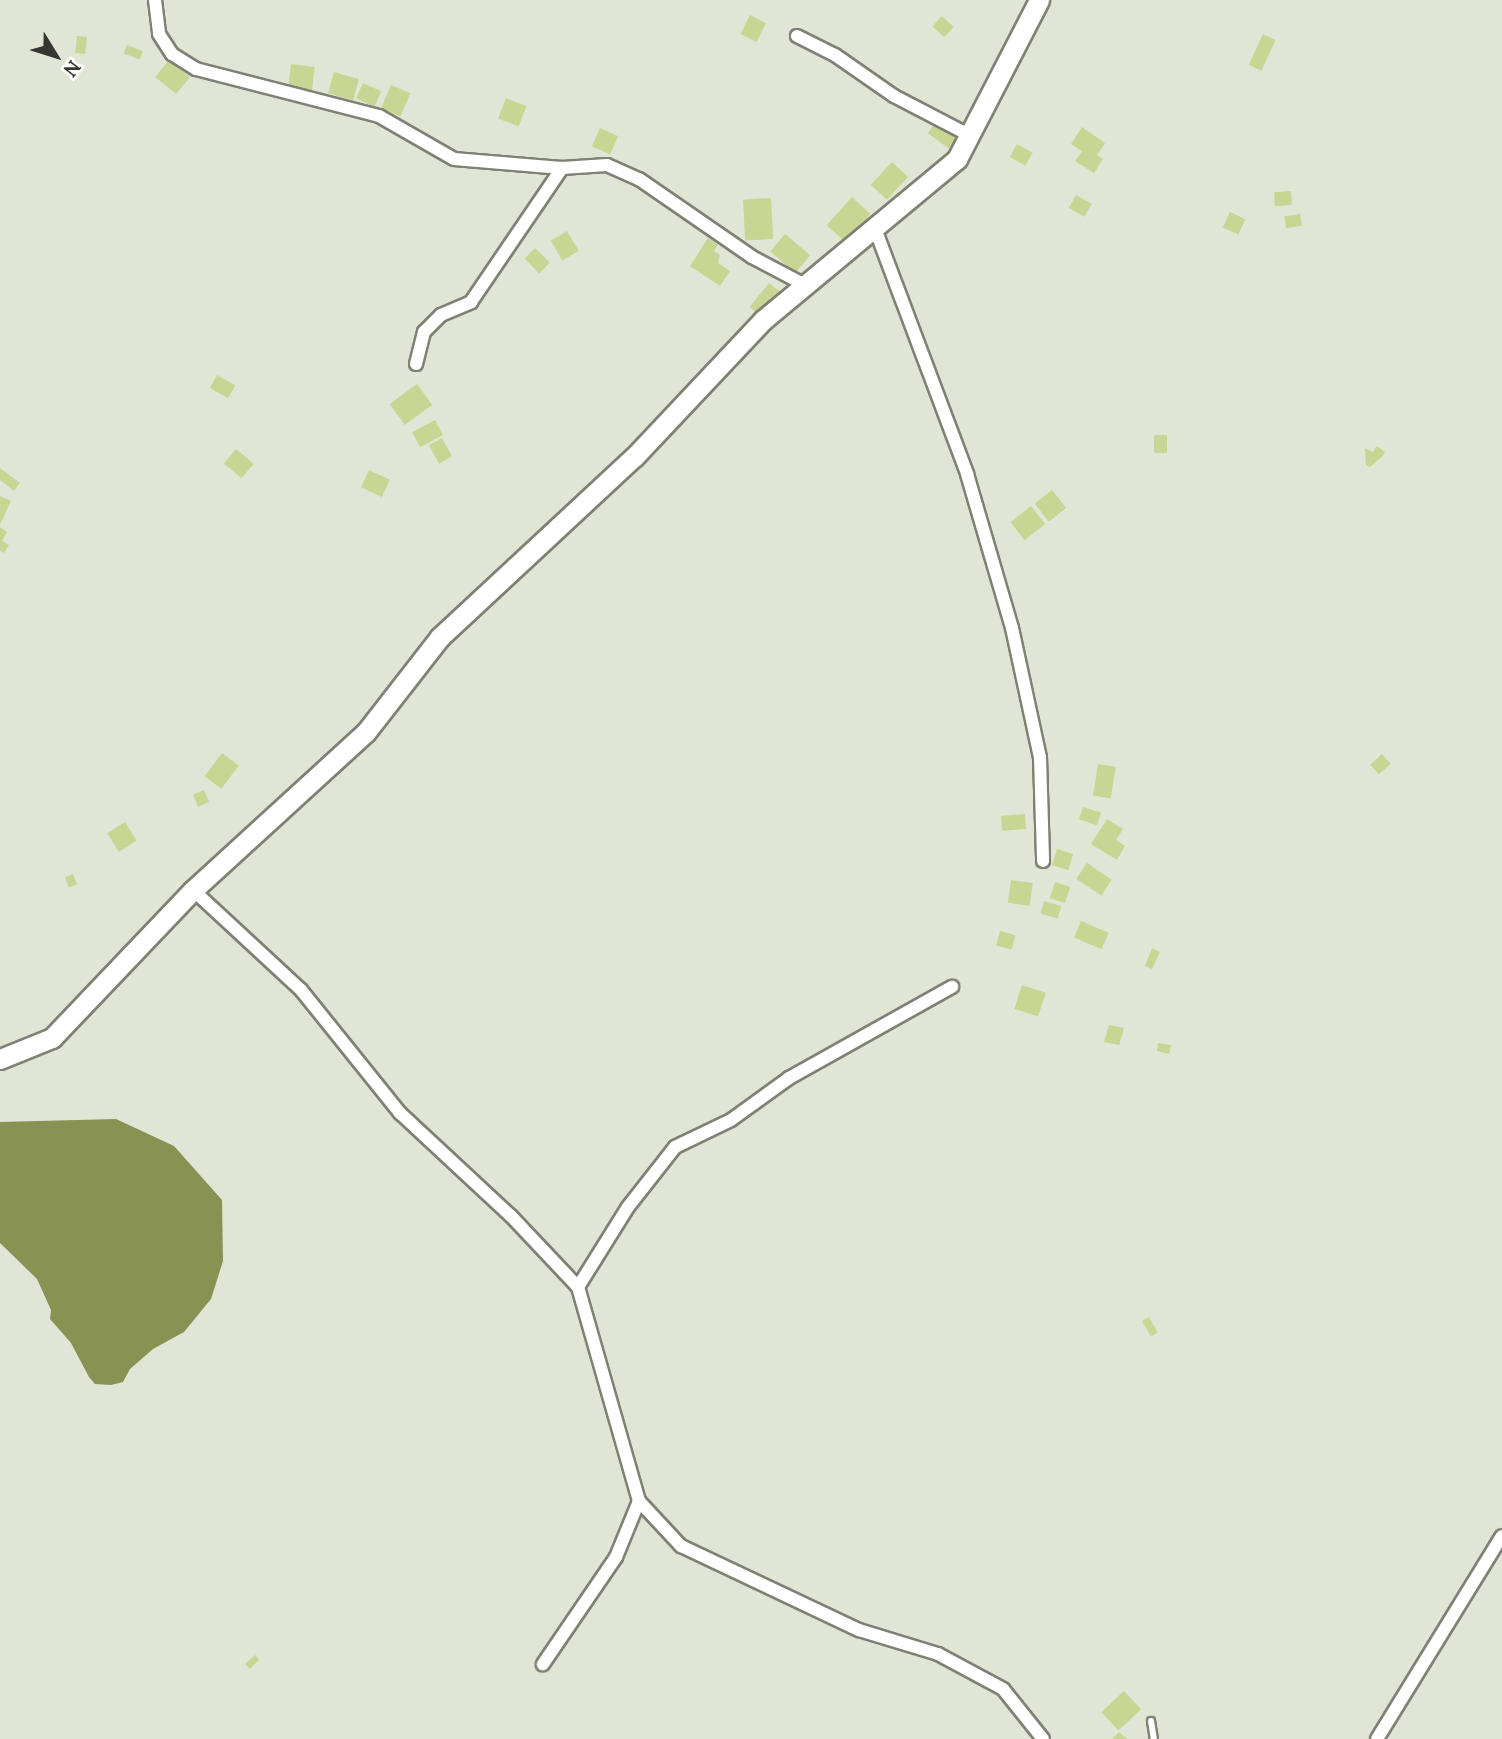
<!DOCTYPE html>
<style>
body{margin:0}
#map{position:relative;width:1502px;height:1739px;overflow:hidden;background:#e1e5d6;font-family:Lora,serif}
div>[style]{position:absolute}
.water>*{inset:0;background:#879253}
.building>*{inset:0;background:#c9d693;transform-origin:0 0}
.roads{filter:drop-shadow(2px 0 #7e8174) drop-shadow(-2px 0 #7e8174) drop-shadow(0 2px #7e8174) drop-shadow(0 -2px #7e8174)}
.lane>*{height:6px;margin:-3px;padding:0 3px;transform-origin:3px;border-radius:3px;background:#fff}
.street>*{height:12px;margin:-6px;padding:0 6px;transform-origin:6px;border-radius:6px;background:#fff}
.secondary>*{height:19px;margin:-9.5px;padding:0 9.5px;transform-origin:9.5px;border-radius:9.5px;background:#fff}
span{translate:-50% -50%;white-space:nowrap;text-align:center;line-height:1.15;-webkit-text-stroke:7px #fff;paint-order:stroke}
.north{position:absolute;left:21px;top:21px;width:70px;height:70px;-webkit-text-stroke:5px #fff;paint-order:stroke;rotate:128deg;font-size:19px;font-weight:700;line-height:28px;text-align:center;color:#363732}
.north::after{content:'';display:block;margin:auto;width:24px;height:32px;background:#363732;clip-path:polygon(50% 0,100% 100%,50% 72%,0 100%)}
</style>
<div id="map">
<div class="water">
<div style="clip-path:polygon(116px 1119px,174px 1146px,222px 1200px,223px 1261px,211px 1299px,184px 1332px,153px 1349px,130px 1369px,123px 1382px,111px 1385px,95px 1384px,89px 1377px,71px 1343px,50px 1319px,51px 1310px,37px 1279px,0 1243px,0 1122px)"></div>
</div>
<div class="building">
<div style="left:750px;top:15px;width:18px;height:21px;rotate:27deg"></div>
<div style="left:942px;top:16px;width:16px;height:14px;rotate:43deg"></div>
<div style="left:1263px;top:34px;width:14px;height:34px;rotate:25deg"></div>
<div style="left:77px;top:36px;width:10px;height:17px;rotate:6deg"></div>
<div style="left:127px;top:45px;width:17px;height:9px;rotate:21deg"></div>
<div style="left:169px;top:60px;width:27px;height:22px;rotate:39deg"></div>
<div style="left:291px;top:64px;width:24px;height:25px;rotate:7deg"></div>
<div style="left:334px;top:72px;width:26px;height:22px;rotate:16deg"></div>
<div style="left:363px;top:83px;width:20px;height:17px;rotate:24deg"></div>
<div style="left:391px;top:85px;width:21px;height:25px;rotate:23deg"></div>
<div style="left:506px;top:98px;width:22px;height:22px;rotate:21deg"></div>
<div style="left:936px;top:122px;width:26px;height:14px;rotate:36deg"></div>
<div style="clip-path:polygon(1082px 127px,1105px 143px,1097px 155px,1103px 159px,1094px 173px,1075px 161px,1082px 151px,1071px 144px)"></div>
<div style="left:600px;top:128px;width:20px;height:20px;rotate:24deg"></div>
<div style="left:1017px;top:144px;width:18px;height:15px;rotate:29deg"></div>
<div style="left:892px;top:162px;width:22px;height:31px;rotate:43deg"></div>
<div style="left:1291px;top:191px;width:14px;height:17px;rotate:86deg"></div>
<div style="left:1076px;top:195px;width:18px;height:15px;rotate:29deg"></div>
<div style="left:852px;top:197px;width:25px;height:38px;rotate:42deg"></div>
<div style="left:771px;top:198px;width:41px;height:28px;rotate:87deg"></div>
<div style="left:1230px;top:212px;width:17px;height:17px;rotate:25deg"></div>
<div style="left:1300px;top:214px;width:12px;height:16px;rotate:81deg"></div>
<div style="left:567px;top:231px;width:23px;height:19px;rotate:59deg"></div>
<div style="left:785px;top:234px;width:33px;height:23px;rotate:40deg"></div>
<div style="clip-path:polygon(708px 238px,718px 245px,714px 251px,720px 255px,718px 263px,730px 271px,720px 286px,690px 266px)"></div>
<div style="left:535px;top:248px;width:21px;height:15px;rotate:45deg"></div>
<div style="left:769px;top:283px;width:14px;height:31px;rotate:39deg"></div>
<div style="left:217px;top:375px;width:21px;height:15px;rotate:29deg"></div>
<div style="left:417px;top:384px;width:26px;height:34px;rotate:54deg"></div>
<div style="left:435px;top:420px;width:17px;height:26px;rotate:62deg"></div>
<div style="left:1154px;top:435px;width:13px;height:18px"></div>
<div style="left:442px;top:438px;width:21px;height:15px;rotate:61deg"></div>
<div style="clip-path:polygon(1377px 446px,1385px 452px,1383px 456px,1370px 467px,1366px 465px,1365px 448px,1373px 452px)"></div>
<div style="left:236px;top:449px;width:23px;height:19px;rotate:40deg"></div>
<div style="clip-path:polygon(0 468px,20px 483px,14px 491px,0 480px)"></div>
<div style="left:369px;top:470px;width:23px;height:19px;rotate:25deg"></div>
<div style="left:1052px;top:490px;width:23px;height:22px;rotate:52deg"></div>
<div style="clip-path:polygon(0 496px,11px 501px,0 525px)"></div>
<div style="left:1031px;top:506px;width:23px;height:26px;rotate:52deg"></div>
<div style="clip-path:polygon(0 527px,7px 532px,2px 541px,9px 545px,4px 553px,0 551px)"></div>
<div style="left:222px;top:753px;width:21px;height:29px;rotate:37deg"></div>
<div style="left:1382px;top:754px;width:13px;height:16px;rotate:48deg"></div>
<div style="left:1098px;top:764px;width:18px;height:32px;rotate:9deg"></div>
<div style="left:204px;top:790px;width:13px;height:12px;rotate:67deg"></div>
<div style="left:1083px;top:807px;width:19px;height:13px;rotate:18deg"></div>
<div style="left:1025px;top:814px;width:15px;height:24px;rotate:86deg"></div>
<div style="clip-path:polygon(1107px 819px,1123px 829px,1116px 840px,1125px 846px,1117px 860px,1091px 844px)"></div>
<div style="left:125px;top:822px;width:22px;height:21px;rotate:58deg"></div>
<div style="left:1057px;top:849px;width:17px;height:17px;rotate:17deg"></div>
<div style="left:1087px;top:863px;width:30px;height:19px;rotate:34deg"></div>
<div style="left:73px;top:874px;width:11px;height:9px;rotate:68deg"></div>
<div style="left:1011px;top:880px;width:22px;height:23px;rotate:8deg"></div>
<div style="left:1055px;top:882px;width:16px;height:17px;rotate:18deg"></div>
<div style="left:1044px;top:901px;width:18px;height:13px;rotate:16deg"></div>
<div style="left:1081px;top:921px;width:30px;height:18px;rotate:23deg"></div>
<div style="left:1000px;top:931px;width:16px;height:15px;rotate:15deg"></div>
<div style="clip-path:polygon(1152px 948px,1160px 952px,1152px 969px,1145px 966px)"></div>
<div style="left:1022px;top:985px;width:25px;height:25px;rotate:18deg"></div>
<div style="clip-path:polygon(1109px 1025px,1124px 1028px,1119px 1045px,1104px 1042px)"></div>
<div style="clip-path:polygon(1158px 1043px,1171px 1045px,1169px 1054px,1157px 1051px)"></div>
<div style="left:1149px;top:1317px;width:18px;height:8px;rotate:61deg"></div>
<div style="clip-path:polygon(255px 1655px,259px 1660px,250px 1669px,245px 1664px)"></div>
<div style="left:1124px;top:1691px;width:25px;height:31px;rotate:47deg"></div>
<div style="clip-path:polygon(1119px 1732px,1127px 1739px,1112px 1739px)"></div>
</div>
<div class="roads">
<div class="lane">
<div style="left:1151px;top:1721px;width:18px;rotate:81deg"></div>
</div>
<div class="street">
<div style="left:155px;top:0;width:34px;rotate:83deg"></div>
<div style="left:159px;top:34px;width:24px;rotate:57deg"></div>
<div style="left:172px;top:54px;width:28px;rotate:32deg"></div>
<div style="left:196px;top:69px;width:189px;rotate:14.4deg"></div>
<div style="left:379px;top:116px;width:86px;rotate:29.8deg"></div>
<div style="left:454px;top:159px;width:108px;rotate:4.8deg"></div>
<div style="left:562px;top:168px;width:45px;rotate:-3.8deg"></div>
<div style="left:607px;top:165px;width:35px;rotate:24deg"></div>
<div style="left:639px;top:179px;width:137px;rotate:34.6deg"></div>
<div style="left:752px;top:257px;width:60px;rotate:27.8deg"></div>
<div style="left:797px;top:36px;width:42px;rotate:26.6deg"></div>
<div style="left:835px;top:55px;width:72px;rotate:34.8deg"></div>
<div style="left:894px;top:96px;width:85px;rotate:27.5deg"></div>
<div style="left:874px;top:226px;width:265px;rotate:69.4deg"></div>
<div style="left:967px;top:474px;width:160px;rotate:73.7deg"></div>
<div style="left:1012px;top:628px;width:132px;rotate:77.8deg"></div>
<div style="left:1040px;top:757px;width:104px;rotate:88.3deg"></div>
<div style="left:416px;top:364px;width:33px;rotate:-76deg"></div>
<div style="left:424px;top:332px;width:24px;rotate:-45deg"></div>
<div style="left:441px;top:315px;width:33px;rotate:-23deg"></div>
<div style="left:471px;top:302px;width:162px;rotate:-55.8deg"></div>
<div style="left:193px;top:890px;width:147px;rotate:42.8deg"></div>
<div style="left:301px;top:990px;width:158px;rotate:51.2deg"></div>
<div style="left:400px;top:1113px;width:151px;rotate:42.9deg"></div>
<div style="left:511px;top:1216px;width:98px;rotate:46.7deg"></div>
<div style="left:578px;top:1287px;width:223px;rotate:74.1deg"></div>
<div style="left:639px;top:1501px;width:61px;rotate:112.3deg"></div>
<div style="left:616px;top:1557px;width:130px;rotate:124.3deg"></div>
<div style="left:578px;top:1287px;width:94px;rotate:-58deg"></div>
<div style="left:628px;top:1207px;width:76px;rotate:-51.9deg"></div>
<div style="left:675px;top:1147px;width:62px;rotate:-25.7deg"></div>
<div style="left:731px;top:1120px;width:72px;rotate:-35.9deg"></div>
<div style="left:789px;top:1078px;width:187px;rotate:-29.2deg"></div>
<div style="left:639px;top:1501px;width:62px;rotate:47deg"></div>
<div style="left:681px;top:1546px;width:197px;rotate:25.3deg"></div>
<div style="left:859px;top:1630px;width:83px;rotate:16.9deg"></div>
<div style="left:938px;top:1654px;width:74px;rotate:28.3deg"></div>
<div style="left:1003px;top:1689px;width:64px;rotate:51.3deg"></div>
<div style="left:1377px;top:1739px;width:238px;rotate:-58.4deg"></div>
</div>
<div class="secondary">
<div style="left:0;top:1059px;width:56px;rotate:-22deg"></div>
<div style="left:52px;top:1038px;width:204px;rotate:-46.4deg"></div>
<div style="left:193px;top:890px;width:234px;rotate:-42.4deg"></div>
<div style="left:366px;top:732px;width:120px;rotate:-52.1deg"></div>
<div style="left:440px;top:637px;width:265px;rotate:-42.9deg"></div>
<div style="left:634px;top:457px;width:188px;rotate:-46.7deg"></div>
<div style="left:763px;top:320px;width:252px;rotate:-39.7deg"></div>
<div style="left:957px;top:159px;width:179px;rotate:-62.7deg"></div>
</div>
</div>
<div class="north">N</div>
</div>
